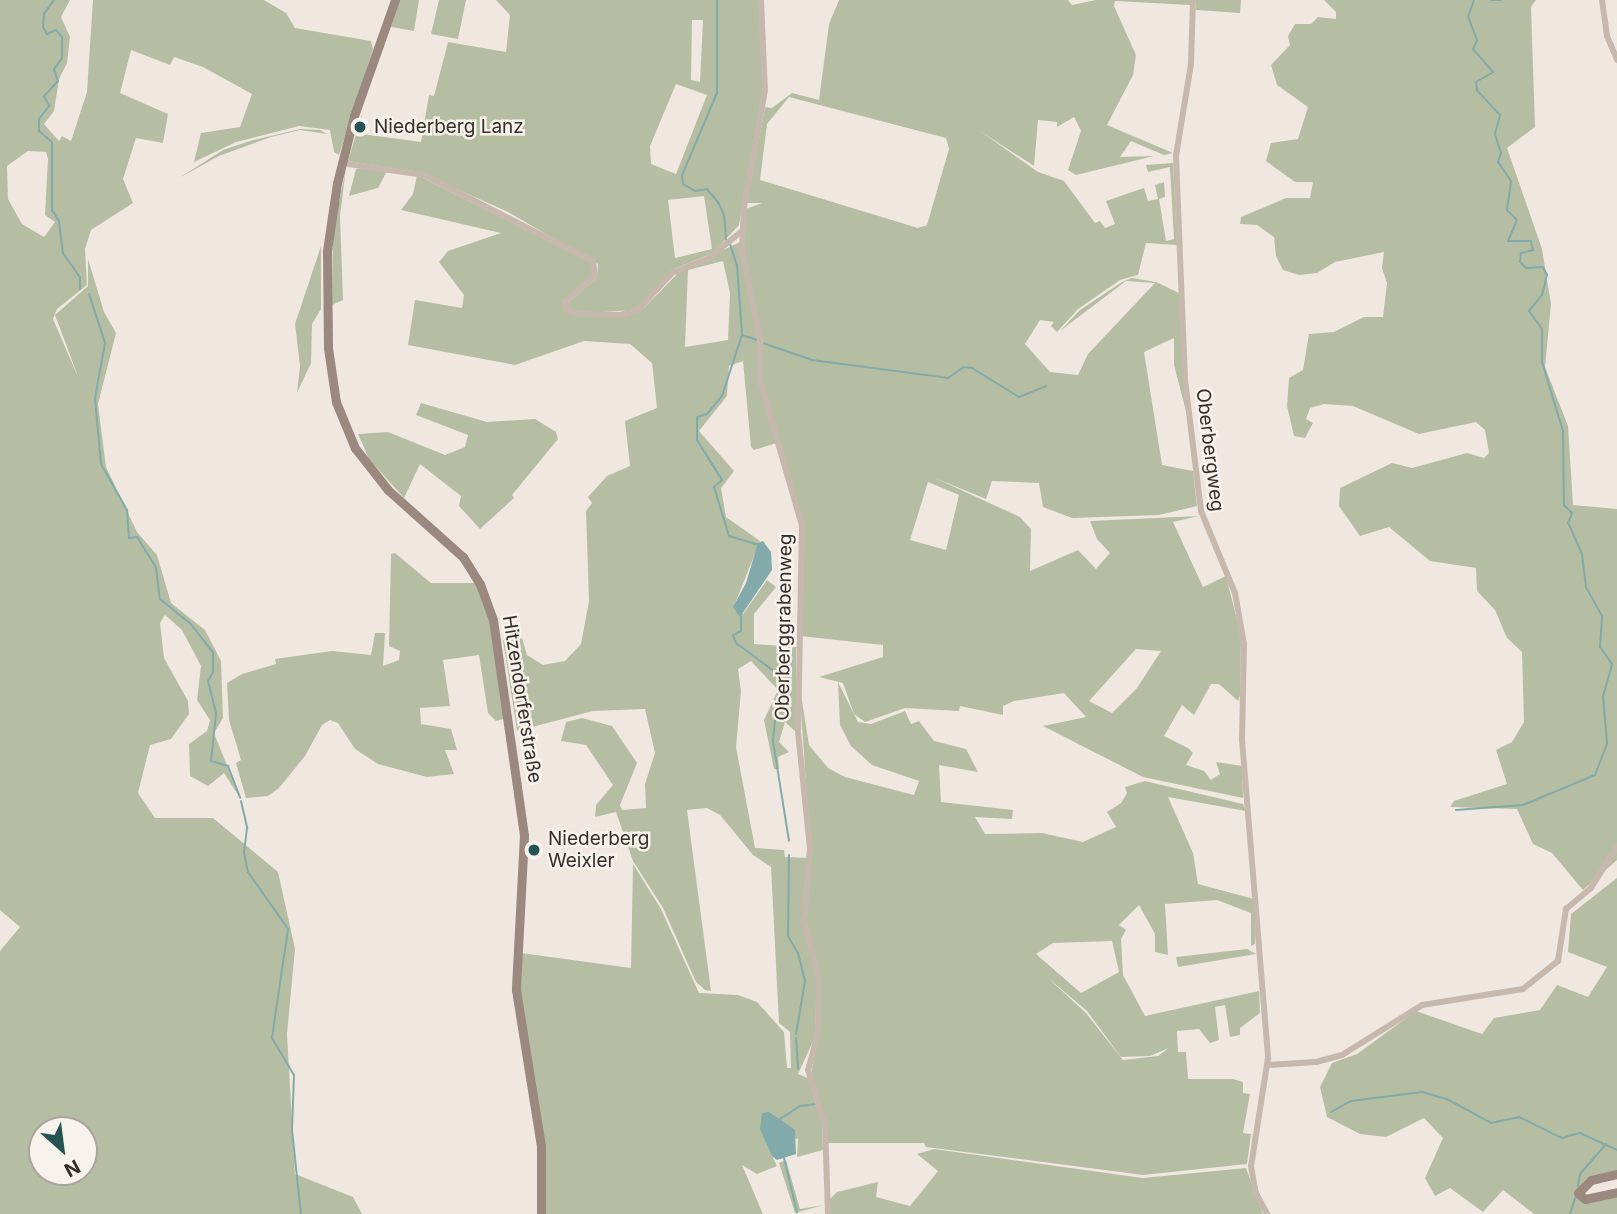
<!DOCTYPE html>
<meta charset="utf-8">
<style>
body{margin:0}
#map{position:relative;width:1617px;height:1214px;overflow:hidden;background:#f0e8e0;font-family:Inter,sans-serif}
div>[style]{position:absolute}
.green>*{inset:0;background:#b5bea2}
.water>*{inset:0;background:#82aaaa}
.stream>*{height:2px;margin:-1px;padding:0 1px;transform-origin:1px;border-radius:1px;background:#82aaaa}
.minor>*{height:6px;margin:-3px;padding:0 3px;transform-origin:3px;border-radius:3px;background:#c7b8ad}
.secondary>*{height:9px;margin:-4.5px;padding:0 4.5px;transform-origin:4.5px;border-radius:4.5px;background:#9b887f}
.dots>*{width:19px;height:19px;translate:-50% -50%;box-sizing:border-box;border:4px solid #f8f2ec;border-radius:50%}
span{translate:-50% -50%;white-space:nowrap;text-align:center;line-height:1.15;-webkit-text-stroke:5px #f8f2ec;paint-order:stroke}
.poi-label{font-size:19px;color:#362e2b}
.left{translate:0 -50%;text-align:left}
.street-label{font-size:19px;color:#362e2b}
.north{position:absolute;left:28px;top:1116px;width:70px;height:70px;box-sizing:border-box;background:#f8f2ec;border:2px solid #aaa49f;border-radius:50%;rotate:152deg;font-size:19px;font-weight:700;line-height:28px;text-align:center;color:#362e2b}
.north::after{content:'';display:block;margin:auto;width:24px;height:32px;background:#255253;clip-path:polygon(50% 0,100% 100%,50% 72%,0 100%)}
</style>
<div id="map">
<div class="green">
<div style="clip-path:polygon(evenodd,0 0,70px 0,61px 17px,70px 37px,67px 63px,59px 79px,54px 111px,44px 124px,59px 141px,62px 136px,71px 141px,87px 92px,93px 0,264px 0,286px 13px,295px 28px,371px 41px,373px 49px,339px 155px,334px 152px,330px 130px,299px 126px,236px 142px,194px 162px,201px 133px,240px 127px,252px 94px,203px 67px,174px 57px,170px 65px,131px 50px,120px 93px,168px 114px,163px 143px,136px 138px,123px 179px,133px 203px,91px 230px,85px 249px,87px 285px,57px 309px,53px 319px,79px 379px,55px 315px,88px 286px,88px 259px,104px 312px,116px 333px,98px 404px,106px 467px,137px 532px,157px 555px,171px 603px,205px 630px,221px 661px,223px 718px,214px 733px,240px 798px,224px 773px,208px 786px,190px 776px,189px 744px,207px 731px,210px 720px,197px 700px,201px 666px,182px 630px,165px 615px,160px 623px,164px 658px,188px 701px,189px 714px,171px 739px,150px 745px,138px 793px,155px 818px,213px 818px,278px 872px,295px 949px,287px 1034px,295px 1174px,353px 1197px,362px 1214px,0 1214px,0 951px,20px 927px,0 910px,0 0,28px 151px,46px 152px,48px 159px,45px 215px,55px 222px,44px 237px,22px 224px,8px 199px,7px 166px,28px 151px,0 0,42px 1130px,84px 1130px,84px 1172px,42px 1172px,42px 1130px)"></div>
<div style="clip-path:polygon(400px 0,419px 0,414px 31px,391px 27px)"></div>
<div style="clip-path:polygon(439px 0,466px 0,458px 39px,431px 34px)"></div>
<div style="clip-path:polygon(evenodd,496px 0,760px 0,763px 90px,739px 225px,713px 253px,674px 269px,645px 302px,632px 310px,590px 313px,569px 309px,566px 304px,597px 278px,598px 264px,508px 212px,419px 172px,348px 161px,362px 115px,362px 134px,421px 142px,429px 95px,434px 96px,448px 42px,506px 52px,510px 15px,496px 0,692px 20px,703px 20px,700px 82px,691px 80px,692px 20px,496px 0,676px 84px,707px 95px,676px 174px,651px 164px,650px 146px,676px 84px,496px 0,704px 196px,712px 249px,675px 258px,668px 200px,704px 196px)"></div>
<div style="clip-path:polygon(evenodd,839px 0,1068px 0,1072px 5px,1096px 0,1190px 0,1190px 5px,1115px 1px,1114px 6px,1136px 55px,1133px 75px,1107px 125px,1173px 153px,1164px 155px,1131px 141px,1120px 157px,1154px 156px,1076px 175px,1068px 170px,1081px 131px,1074px 117px,1057px 127px,1057px 122px,1038px 120px,1034px 166px,980px 131px,1038px 172px,1064px 181px,1095px 223px,1100px 221px,1105px 228px,1115px 224px,1106px 201px,1144px 188px,1148px 201px,1158px 199px,1155px 185px,1164px 182px,1165px 197px,1159px 199px,1166px 241px,1174px 239px,1170px 167px,1148px 172px,1146px 165px,1173px 163px,1177px 245px,1146px 243px,1138px 275px,1120px 280px,1078px 309px,1057px 332px,1051px 326px,1054px 322px,1040px 320px,1025px 344px,1050px 372px,1078px 375px,1088px 354px,1155px 283px,1126px 281px,1060px 331px,1080px 310px,1122px 282px,1132px 278px,1156px 282px,1179px 293px,1187px 415px,1174px 365px,1174px 338px,1144px 352px,1162px 465px,1193px 471px,1197px 506px,1159px 515px,1072px 518px,1043px 507px,1039px 483px,992px 481px,986px 499px,935px 478px,1020px 517px,1031px 529px,1030px 571px,1078px 550px,1096px 569px,1110px 553px,1097px 539px,1090px 521px,1199px 516px,1173px 522px,1203px 587px,1226px 576px,1241px 636px,1240px 695px,1238px 701px,1219px 684px,1211px 684px,1194px 715px,1182px 705px,1164px 736px,1188px 748px,1193px 753px,1186px 765px,1204px 771px,1211px 780px,1220px 774px,1216px 762px,1242px 766px,1243px 798px,1143px 777px,1043px 726px,1086px 717px,1064px 693px,1014px 701px,1003px 706px,1003px 715px,960px 706px,959px 711px,905px 708px,865px 722px,854px 714px,843px 683px,819px 677px,883px 657px,883px 645px,800px 636px,804px 526px,762px 380px,744px 249px,746px 209px,762px 203px,747px 203px,765px 107px,772px 108px,792px 93px,819px 100px,829px 24px,839px 0,789px 97px,946px 138px,949px 149px,927px 225px,918px 228px,760px 180px,767px 124px,789px 97px,839px 0,928px 482px,959px 495px,946px 550px,910px 540px,928px 482px,839px 0,1136px 649px,1161px 651px,1137px 688px,1112px 713px,1089px 701px,1136px 649px)"></div>
<div style="clip-path:polygon(1196px 0,1241px 0,1240px 13px,1196px 10px)"></div>
<div style="clip-path:polygon(1324px 0,1536px 0,1531px 7px,1535px 127px,1507px 148px,1542px 249px,1551px 304px,1545px 367px,1568px 426px,1573px 505px,1617px 509px,1617px 860px,1583px 890px,1552px 853px,1533px 844px,1517px 809px,1450px 807px,1454px 801px,1507px 784px,1496px 750px,1512px 742px,1524px 722px,1522px 652px,1507px 638px,1495px 610px,1477px 591px,1476px 568px,1430px 561px,1389px 527px,1360px 536px,1339px 506px,1340px 488px,1392px 463px,1412px 468px,1467px 453px,1484px 458px,1489px 453px,1485px 430px,1476px 422px,1419px 434px,1353px 406px,1324px 404px,1310px 408px,1306px 419px,1313px 423px,1305px 438px,1294px 436px,1287px 406px,1289px 378px,1303px 370px,1309px 334px,1334px 332px,1364px 317px,1383px 317px,1387px 283px,1382px 268px,1384px 252px,1335px 262px,1317px 273px,1299px 275px,1283px 270px,1276px 256px,1274px 237px,1257px 225px,1240px 224px,1241px 217px,1286px 198px,1310px 198px,1313px 182px,1295px 182px,1266px 161px,1271px 143px,1298px 139px,1308px 107px,1277px 85px,1271px 65px,1290px 45px,1288px 36px,1295px 24px,1311px 24px,1318px 17px,1336px 19px,1336px 12px)"></div>
<div style="clip-path:polygon(300px 129px,320px 130px,327px 134px,300px 130px,271px 137px,219px 156px,179px 178px,223px 150px,250px 141px)"></div>
<div style="clip-path:polygon(346px 168px,340px 216px,343px 300px,332px 305px,333px 233px)"></div>
<div style="clip-path:polygon(356px 169px,364px 168px,387px 171px,378px 188px,349px 196px)"></div>
<div style="clip-path:polygon(evenodd,417px 175px,592px 263px,595px 274px,563px 307px,603px 317px,644px 308px,681px 270px,740px 242px,777px 443px,754px 450px,751px 447px,743px 361px,729px 366px,727px 396px,699px 431px,734px 471px,721px 488px,726px 517px,760px 541px,734px 606px,743px 614px,767px 580px,776px 587px,754px 614px,754px 644px,796px 647px,796px 732px,785px 722px,779px 742px,789px 752px,778px 757px,779px 769px,774px 769px,764px 720px,778px 690px,751px 661px,738px 669px,741px 691px,736px 747px,755px 848px,784px 850px,785px 857px,808px 858px,802px 920px,817px 969px,815px 1037px,798px 1074px,808px 1078px,822px 1122px,823px 1150px,797px 1157px,798px 1139px,760px 1130px,777px 1166px,757px 1174px,742px 1165px,763px 1214px,544px 1214px,545px 1145px,519px 989px,521px 953px,631px 968px,633px 864px,661px 909px,699px 993px,738px 995px,757px 1002px,784px 1032px,787px 1068px,791px 1068px,790px 1032px,779px 1023px,771px 867px,753px 855px,720px 815px,707px 808px,687px 810px,711px 991px,705px 990px,696px 982px,663px 908px,633px 861px,616px 812px,595px 817px,596px 805px,613px 785px,586px 745px,561px 741px,566px 722px,582px 718px,612px 726px,637px 763px,620px 805px,622px 810px,646px 808px,645px 784px,655px 753px,645px 709px,593px 711px,517px 731px,503px 640px,522px 638px,527px 655px,543px 665px,565px 661px,581px 644px,589px 601px,586px 511px,592px 503px,588px 497px,607px 476px,630px 466px,625px 421px,657px 408px,652px 363px,630px 344px,584px 341px,515px 365px,408px 345px,415px 300px,462px 308px,464px 295px,439px 262px,448px 251px,501px 233px,401px 210px,413px 194px,417px 175px,723px 261px,730px 293px,728px 340px,685px 347px,688px 270px,723px 261px)"></div>
<div style="clip-path:polygon(321px 246px,321px 309px,312px 324px,311px 363px,297px 393px,300px 366px,295px 324px)"></div>
<div style="clip-path:polygon(421px 403px,487px 422px,535px 419px,556px 432px,558px 439px,512px 495px,514px 498px,480px 529px,459px 506px,461px 496px,420px 464px,404px 498px,369px 459px,358px 434px,388px 432px,445px 455px,465px 447px,468px 435px,416px 415px)"></div>
<div style="clip-path:polygon(395px 553px,431px 583px,477px 583px,491px 620px,504px 719px,496px 721px,488px 713px,479px 655px,443px 660px,450px 706px,420px 708px,421px 724px,451px 729px,457px 750px,445px 750px,454px 774px,427px 777px,378px 764px,355px 749px,338px 723px,330px 720px,322px 725px,305px 756px,279px 788px,268px 796px,246px 798px,236px 763px,241px 760px,229px 720px,227px 683px,242px 674px,276px 664px,275px 659px,332px 651px,371px 655px,375px 633px,385px 633px,383px 666px,399px 660px,400px 651px,389px 646px,391px 554px)"></div>
<div style="clip-path:polygon(evenodd,799px 682px,809px 745px,828px 768px,845px 777px,914px 795px,919px 781px,872px 765px,851px 746px,840px 725px,838px 682px,858px 722px,871px 724px,905px 711px,911px 724px,919px 721px,934px 741px,966px 749px,978px 772px,939px 765px,941px 802px,1013px 810px,1012px 819px,975px 817px,985px 834px,1042px 833px,1083px 842px,1116px 827px,1107px 812px,1121px 803px,1127px 793px,1125px 787px,1145px 781px,1243px 804px,1246px 811px,1168px 797px,1193px 853px,1198px 884px,1254px 899px,1255px 944px,1251px 946px,1251px 913px,1217px 900px,1165px 904px,1168px 955px,1155px 952px,1155px 934px,1139px 905px,1119px 925px,1126px 930px,1121px 939px,1123px 975px,1145px 1016px,1259px 991px,1260px 1013px,1240px 1028px,1240px 1035px,1230px 1037px,1225px 1005px,1215px 1007px,1219px 1040px,1210px 1043px,1199px 1029px,1177px 1031px,1178px 1052px,1186px 1052px,1188px 1079px,1233px 1079px,1243px 1082px,1243px 1093px,1250px 1094px,1243px 1133px,1251px 1134px,1247px 1164px,1143px 1175px,926px 1147px,924px 1143px,826px 1143px,811px 1073px,818px 1038px,820px 979px,806px 930px,811px 855px,799px 682px,1112px 941px,1119px 972px,1081px 993px,1036px 954px,1053px 943px,1112px 941px,799px 682px,1047px 977px,1087px 1011px,1121px 1057px,1150px 1056px,1169px 1048px,1158px 1056px,1123px 1060px,1086px 1013px,1047px 977px)"></div>
<div style="clip-path:polygon(1617px 878px,1617px 1172px,1586px 1179px,1575px 1193px,1577px 1197px,1617px 1195px,1617px 1214px,1534px 1214px,1503px 1190px,1483px 1212px,1450px 1188px,1435px 1196px,1425px 1178px,1443px 1138px,1424px 1118px,1386px 1137px,1360px 1134px,1327px 1117px,1320px 1087px,1332px 1063px,1357px 1054px,1416px 1011px,1482px 1034px,1494px 1018px,1540px 1010px,1557px 985px,1588px 997px,1607px 967px,1568px 952px,1571px 914px)"></div>
<div style="clip-path:polygon(1247px 949px,1256px 954px,1178px 967px,1176px 957px)"></div>
<div style="clip-path:polygon(934px 1149px,1143px 1178px,1246px 1168px,1263px 1214px,829px 1214px,830px 1199px,837px 1192px,878px 1182px,876px 1197px,910px 1206px,938px 1171px,917px 1154px)"></div>
<div style="clip-path:polygon(786px 1160px,800px 1209px,824px 1205px,795px 1213px,779px 1163px)"></div>
</div>
<div class="water">
<div style="clip-path:polygon(763px 541px,771px 552px,772px 570px,740px 617px,733px 607px,746px 583px,758px 543px)"></div>
<div style="clip-path:polygon(769px 1112px,795px 1130px,796px 1154px,777px 1160px,772px 1156px,760px 1130px,762px 1113px)"></div>
</div>
<div class="stream">
<div style="left:54px;top:0;width:17px;rotate:126deg"></div>
<div style="left:44px;top:14px;width:13px;rotate:94deg"></div>
<div style="left:43px;top:27px;width:8px;rotate:60deg"></div>
<div style="left:47px;top:34px;width:10px;rotate:-24deg"></div>
<div style="left:56px;top:30px;width:9px;rotate:49deg"></div>
<div style="left:62px;top:37px;width:21px;rotate:90deg"></div>
<div style="left:62px;top:58px;width:14px;rotate:126deg"></div>
<div style="left:54px;top:69px;width:13px;rotate:72deg"></div>
<div style="left:58px;top:81px;width:21px;rotate:133deg"></div>
<div style="left:44px;top:96px;width:11px;rotate:63deg"></div>
<div style="left:49px;top:106px;width:16px;rotate:128deg"></div>
<div style="left:39px;top:119px;width:12px;rotate:90deg"></div>
<div style="left:39px;top:131px;width:17px;rotate:40deg"></div>
<div style="left:52px;top:142px;width:68px;rotate:90deg"></div>
<div style="left:52px;top:210px;width:13px;rotate:58deg"></div>
<div style="left:59px;top:221px;width:32px;rotate:83deg"></div>
<div style="left:63px;top:253px;width:29px;rotate:55deg"></div>
<div style="left:80px;top:277px;width:12px;rotate:90deg"></div>
<div style="left:717px;top:0;width:93px;rotate:90deg"></div>
<div style="left:717px;top:93px;width:89px;rotate:113.1deg"></div>
<div style="left:682px;top:175px;width:9px;rotate:84deg"></div>
<div style="left:683px;top:184px;width:14px;rotate:30deg"></div>
<div style="left:695px;top:191px;width:12px;rotate:-9deg"></div>
<div style="left:707px;top:189px;width:17px;rotate:50deg"></div>
<div style="left:718px;top:202px;width:14px;rotate:65deg"></div>
<div style="left:724px;top:215px;width:25px;rotate:85deg"></div>
<div style="left:1491px;top:0;width:10px"></div>
<div style="left:730px;top:244px;width:22px;rotate:72deg"></div>
<div style="left:737px;top:265px;width:70px;rotate:85.9deg"></div>
<div style="left:742px;top:335px;width:64px;rotate:108.2deg"></div>
<div style="left:722px;top:396px;width:23px;rotate:130deg"></div>
<div style="left:707px;top:414px;width:10px;rotate:163deg"></div>
<div style="left:697px;top:417px;width:23px;rotate:90deg"></div>
<div style="left:697px;top:440px;width:47px;rotate:58deg"></div>
<div style="left:722px;top:480px;width:11px;rotate:139deg"></div>
<div style="left:714px;top:487px;width:51px;rotate:73deg"></div>
<div style="left:729px;top:536px;width:31px;rotate:17deg"></div>
<div style="left:89px;top:294px;width:52px;rotate:71.9deg"></div>
<div style="left:105px;top:343px;width:56px;rotate:100.3deg"></div>
<div style="left:95px;top:398px;width:66px;rotate:84.8deg"></div>
<div style="left:101px;top:464px;width:53px;rotate:60.5deg"></div>
<div style="left:127px;top:510px;width:28px;rotate:86deg"></div>
<div style="left:129px;top:538px;width:8px;rotate:-7deg"></div>
<div style="left:137px;top:537px;width:36px;rotate:58deg"></div>
<div style="left:156px;top:568px;width:31px;rotate:83deg"></div>
<div style="left:160px;top:599px;width:38px;rotate:39deg"></div>
<div style="left:190px;top:623px;width:37px;rotate:52deg"></div>
<div style="left:213px;top:652px;width:20px;rotate:90deg"></div>
<div style="left:213px;top:672px;width:10px;rotate:119deg"></div>
<div style="left:208px;top:681px;width:33px;rotate:76deg"></div>
<div style="left:216px;top:713px;width:48px;rotate:95.9deg"></div>
<div style="left:211px;top:761px;width:18px;rotate:16deg"></div>
<div style="left:228px;top:766px;width:34px;rotate:69deg"></div>
<div style="left:742px;top:335px;width:16px;rotate:18deg"></div>
<div style="left:763px;top:343px;width:52px;rotate:19.1deg"></div>
<div style="left:812px;top:360px;width:137px;rotate:7.5deg"></div>
<div style="left:948px;top:378px;width:19px;rotate:-35deg"></div>
<div style="left:964px;top:367px;width:8px;rotate:7deg"></div>
<div style="left:972px;top:368px;width:55px;rotate:31.7deg"></div>
<div style="left:1019px;top:397px;width:29px;rotate:-22deg"></div>
<div style="left:741px;top:616px;width:15px;rotate:90deg"></div>
<div style="left:741px;top:631px;width:9px;rotate:153deg"></div>
<div style="left:733px;top:635px;width:9px;rotate:69deg"></div>
<div style="left:736px;top:643px;width:57px;rotate:36.5deg"></div>
<div style="left:782px;top:677px;width:17px;rotate:69deg"></div>
<div style="left:788px;top:693px;width:31px;rotate:115deg"></div>
<div style="left:775px;top:721px;width:20px;rotate:96deg"></div>
<div style="left:773px;top:741px;width:101px;rotate:80.9deg"></div>
<div style="left:241px;top:801px;width:28px;rotate:77deg"></div>
<div style="left:247px;top:828px;width:25px;rotate:97deg"></div>
<div style="left:244px;top:853px;width:19px;rotate:78deg"></div>
<div style="left:248px;top:872px;width:70px;rotate:54.9deg"></div>
<div style="left:288px;top:929px;width:110px;rotate:98.4deg"></div>
<div style="left:272px;top:1038px;width:43px;rotate:59.3deg"></div>
<div style="left:294px;top:1075px;width:55px;rotate:92.1deg"></div>
<div style="left:292px;top:1130px;width:84px;rotate:83.9deg"></div>
<div style="left:1456px;top:810px;width:67px;rotate:-4.3deg"></div>
<div style="left:1523px;top:805px;width:78px;rotate:-22.6deg"></div>
<div style="left:1595px;top:775px;width:34px;rotate:-69deg"></div>
<div style="left:1607px;top:743px;width:47px;rotate:-94.9deg"></div>
<div style="left:1603px;top:696px;width:33px;rotate:-74deg"></div>
<div style="left:1612px;top:664px;width:21px;rotate:-125deg"></div>
<div style="left:1600px;top:647px;width:31px;rotate:-86deg"></div>
<div style="left:1602px;top:616px;width:33px;rotate:-119deg"></div>
<div style="left:1586px;top:587px;width:33px;rotate:-97deg"></div>
<div style="left:1582px;top:554px;width:34px;rotate:-114deg"></div>
<div style="left:1568px;top:523px;width:11px;rotate:-68deg"></div>
<div style="left:1572px;top:513px;width:11px;rotate:-135deg"></div>
<div style="left:1564px;top:505px;width:74px;rotate:-90.8deg"></div>
<div style="left:1563px;top:431px;width:72px;rotate:-106.9deg"></div>
<div style="left:1542px;top:362px;width:33px;rotate:-90deg"></div>
<div style="left:1542px;top:329px;width:22px;rotate:-126deg"></div>
<div style="left:1529px;top:311px;width:21px;rotate:-51deg"></div>
<div style="left:1542px;top:295px;width:21px;rotate:-76deg"></div>
<div style="left:1547px;top:275px;width:9px;rotate:-117deg"></div>
<div style="left:1543px;top:267px;width:17px;rotate:177deg"></div>
<div style="left:1526px;top:268px;width:8px;rotate:-135deg"></div>
<div style="left:1520px;top:262px;width:9px;rotate:-84deg"></div>
<div style="left:1521px;top:253px;width:12px;rotate:-14deg"></div>
<div style="left:1533px;top:250px;width:9px;rotate:-103deg"></div>
<div style="left:1531px;top:241px;width:23px;rotate:180deg"></div>
<div style="left:1508px;top:241px;width:23px;rotate:-67deg"></div>
<div style="left:1517px;top:220px;width:14px;rotate:-135deg"></div>
<div style="left:1507px;top:210px;width:29px;rotate:-82deg"></div>
<div style="left:1511px;top:181px;width:23px;rotate:-124deg"></div>
<div style="left:1498px;top:162px;width:9px;rotate:-72deg"></div>
<div style="left:1501px;top:153px;width:20px;rotate:-108deg"></div>
<div style="left:1495px;top:134px;width:20px;rotate:-75deg"></div>
<div style="left:1500px;top:115px;width:34px;rotate:-133deg"></div>
<div style="left:1477px;top:90px;width:8px;rotate:-97deg"></div>
<div style="left:1476px;top:82px;width:20px;rotate:-30deg"></div>
<div style="left:1493px;top:72px;width:30px;rotate:-131deg"></div>
<div style="left:1473px;top:49px;width:10px;rotate:-66deg"></div>
<div style="left:1477px;top:40px;width:25px;rotate:-111deg"></div>
<div style="left:1468px;top:17px;width:18px;rotate:-71deg"></div>
<div style="left:789px;top:855px;width:81px;rotate:90.7deg"></div>
<div style="left:788px;top:936px;width:20px;rotate:60deg"></div>
<div style="left:798px;top:953px;width:29px;rotate:76deg"></div>
<div style="left:805px;top:981px;width:54px;rotate:99.6deg"></div>
<div style="left:796px;top:1038px;width:31px;rotate:86deg"></div>
<div style="left:1331px;top:1112px;width:23px;rotate:-29deg"></div>
<div style="left:1351px;top:1101px;width:72px;rotate:-7.2deg"></div>
<div style="left:1422px;top:1092px;width:26px;rotate:16deg"></div>
<div style="left:1447px;top:1099px;width:50px;rotate:28.6deg"></div>
<div style="left:1491px;top:1123px;width:29px;rotate:-12deg"></div>
<div style="left:1519px;top:1117px;width:48px;rotate:26deg"></div>
<div style="left:1562px;top:1138px;width:19px;rotate:-16deg"></div>
<div style="left:1580px;top:1133px;width:41px;rotate:24.7deg"></div>
<div style="left:780px;top:1119px;width:24px;rotate:-33deg"></div>
<div style="left:800px;top:1106px;width:16px;rotate:-7deg"></div>
<div style="left:784px;top:1158px;width:56px;rotate:76.5deg"></div>
<div style="left:1578px;top:1186px;width:12px;rotate:-81deg"></div>
<div style="left:1580px;top:1174px;width:40px;rotate:-49deg"></div>
<div style="left:1570px;top:1214px;width:20px;rotate:-72deg"></div>
</div>
<div class="minor">
<div style="left:761px;top:0;width:90px;rotate:87.5deg"></div>
<div style="left:765px;top:90px;width:119px;rotate:100.2deg"></div>
<div style="left:744px;top:207px;width:43px;rotate:92.7deg"></div>
<div style="left:742px;top:250px;width:91px;rotate:78.6deg"></div>
<div style="left:760px;top:339px;width:42px;rotate:90deg"></div>
<div style="left:760px;top:381px;width:151px;rotate:73.8deg"></div>
<div style="left:802px;top:526px;width:206px;rotate:91.1deg"></div>
<div style="left:798px;top:732px;width:117px;rotate:84.1deg"></div>
<div style="left:810px;top:848px;width:72px;rotate:94.8deg"></div>
<div style="left:804px;top:920px;width:61px;rotate:75.7deg"></div>
<div style="left:819px;top:979px;width:54px;rotate:91.1deg"></div>
<div style="left:818px;top:1033px;width:38px;rotate:105deg"></div>
<div style="left:808px;top:1070px;width:59px;rotate:73.1deg"></div>
<div style="left:825px;top:1126px;width:88px;rotate:88deg"></div>
<div style="left:1193px;top:0;width:64px;rotate:91.8deg"></div>
<div style="left:1191px;top:64px;width:93px;rotate:99.3deg"></div>
<div style="left:1176px;top:156px;width:224px;rotate:87.7deg"></div>
<div style="left:1185px;top:380px;width:132px;rotate:83deg"></div>
<div style="left:1201px;top:511px;width:89px;rotate:67.5deg"></div>
<div style="left:1235px;top:593px;width:52px;rotate:80deg"></div>
<div style="left:1244px;top:644px;width:96px;rotate:91.2deg"></div>
<div style="left:1242px;top:740px;width:319px;rotate:85.3deg"></div>
<div style="left:1268px;top:1058px;width:109px;rotate:98.9deg"></div>
<div style="left:1251px;top:1166px;width:27px;rotate:80deg"></div>
<div style="left:1256px;top:1193px;width:24px;rotate:62deg"></div>
<div style="left:1602px;top:0;width:36px;rotate:82deg"></div>
<div style="left:1607px;top:36px;width:26px;rotate:67deg"></div>
<div style="left:341px;top:163px;width:84px;rotate:8.2deg"></div>
<div style="left:424px;top:175px;width:190px;rotate:27deg"></div>
<div style="left:593px;top:261px;width:15px;rotate:82deg"></div>
<div style="left:595px;top:276px;width:39px;rotate:140deg"></div>
<div style="left:565px;top:301px;width:9px;rotate:77deg"></div>
<div style="left:567px;top:310px;width:14px;rotate:17deg"></div>
<div style="left:580px;top:314px;width:40px;rotate:1.4deg"></div>
<div style="left:620px;top:315px;width:19px;rotate:-16deg"></div>
<div style="left:638px;top:310px;width:50px;rotate:-47.4deg"></div>
<div style="left:672px;top:273px;width:40px;rotate:-22deg"></div>
<div style="left:709px;top:258px;width:43px;rotate:-39.3deg"></div>
<div style="left:1268px;top:1065px;width:48px;rotate:-3.6deg"></div>
<div style="left:1316px;top:1062px;width:27px;rotate:-15deg"></div>
<div style="left:1342px;top:1055px;width:94px;rotate:-32deg"></div>
<div style="left:1422px;top:1005px;width:102px;rotate:-9deg"></div>
<div style="left:1523px;top:989px;width:45px;rotate:-38.7deg"></div>
<div style="left:1558px;top:961px;width:53px;rotate:-81.3deg"></div>
<div style="left:1566px;top:909px;width:33px;rotate:-40deg"></div>
<div style="left:1591px;top:888px;width:49px;rotate:-58.2deg"></div>
</div>
<div class="secondary">
<div style="left:395px;top:0;width:123px;rotate:109.5deg"></div>
<div style="left:354px;top:116px;width:69px;rotate:104.2deg"></div>
<div style="left:337px;top:183px;width:69px;rotate:98.4deg"></div>
<div style="left:327px;top:251px;width:97px;rotate:89.4deg"></div>
<div style="left:328px;top:348px;width:55px;rotate:81.6deg"></div>
<div style="left:336px;top:402px;width:50px;rotate:67.6deg"></div>
<div style="left:355px;top:448px;width:53px;rotate:51.8deg"></div>
<div style="left:388px;top:490px;width:101px;rotate:41.8deg"></div>
<div style="left:463px;top:557px;width:32px;rotate:58deg"></div>
<div style="left:480px;top:584px;width:38px;rotate:70deg"></div>
<div style="left:493px;top:620px;width:217px;rotate:81.8deg"></div>
<div style="left:524px;top:835px;width:155px;rotate:93deg"></div>
<div style="left:516px;top:990px;width:158px;rotate:80.9deg"></div>
<div style="left:541px;top:1146px;width:68px;rotate:90deg"></div>
<div style="left:1617px;top:1174px;width:27px;rotate:167deg"></div>
<div style="left:1591px;top:1180px;width:18px;rotate:135deg"></div>
<div style="left:1578px;top:1193px;width:9px;rotate:41deg"></div>
<div style="left:1585px;top:1199px;width:33px;rotate:-12deg"></div>
</div>
<div class="dots">
<div style="left:360px;top:127px;background:#255253"></div>
<div style="left:534px;top:850px;background:#255253"></div>
</div>
<div class="poi-label">
<span class="left" style="left:374px;top:127px">Niederberg Lanz</span>
<span class="left" style="left:548px;top:850px">Niederberg<br>Weixler</span>
</div>
<div class="street-label">
<span style="left:1210px;top:450px;rotate:83deg">Oberbergweg</span>
<span style="left:784px;top:627px;rotate:-89deg">Oberberggrabenweg</span>
<span style="left:522px;top:699px;rotate:81deg">Hitzendorferstraße</span>
</div>
<div class="north">N</div>
</div>
